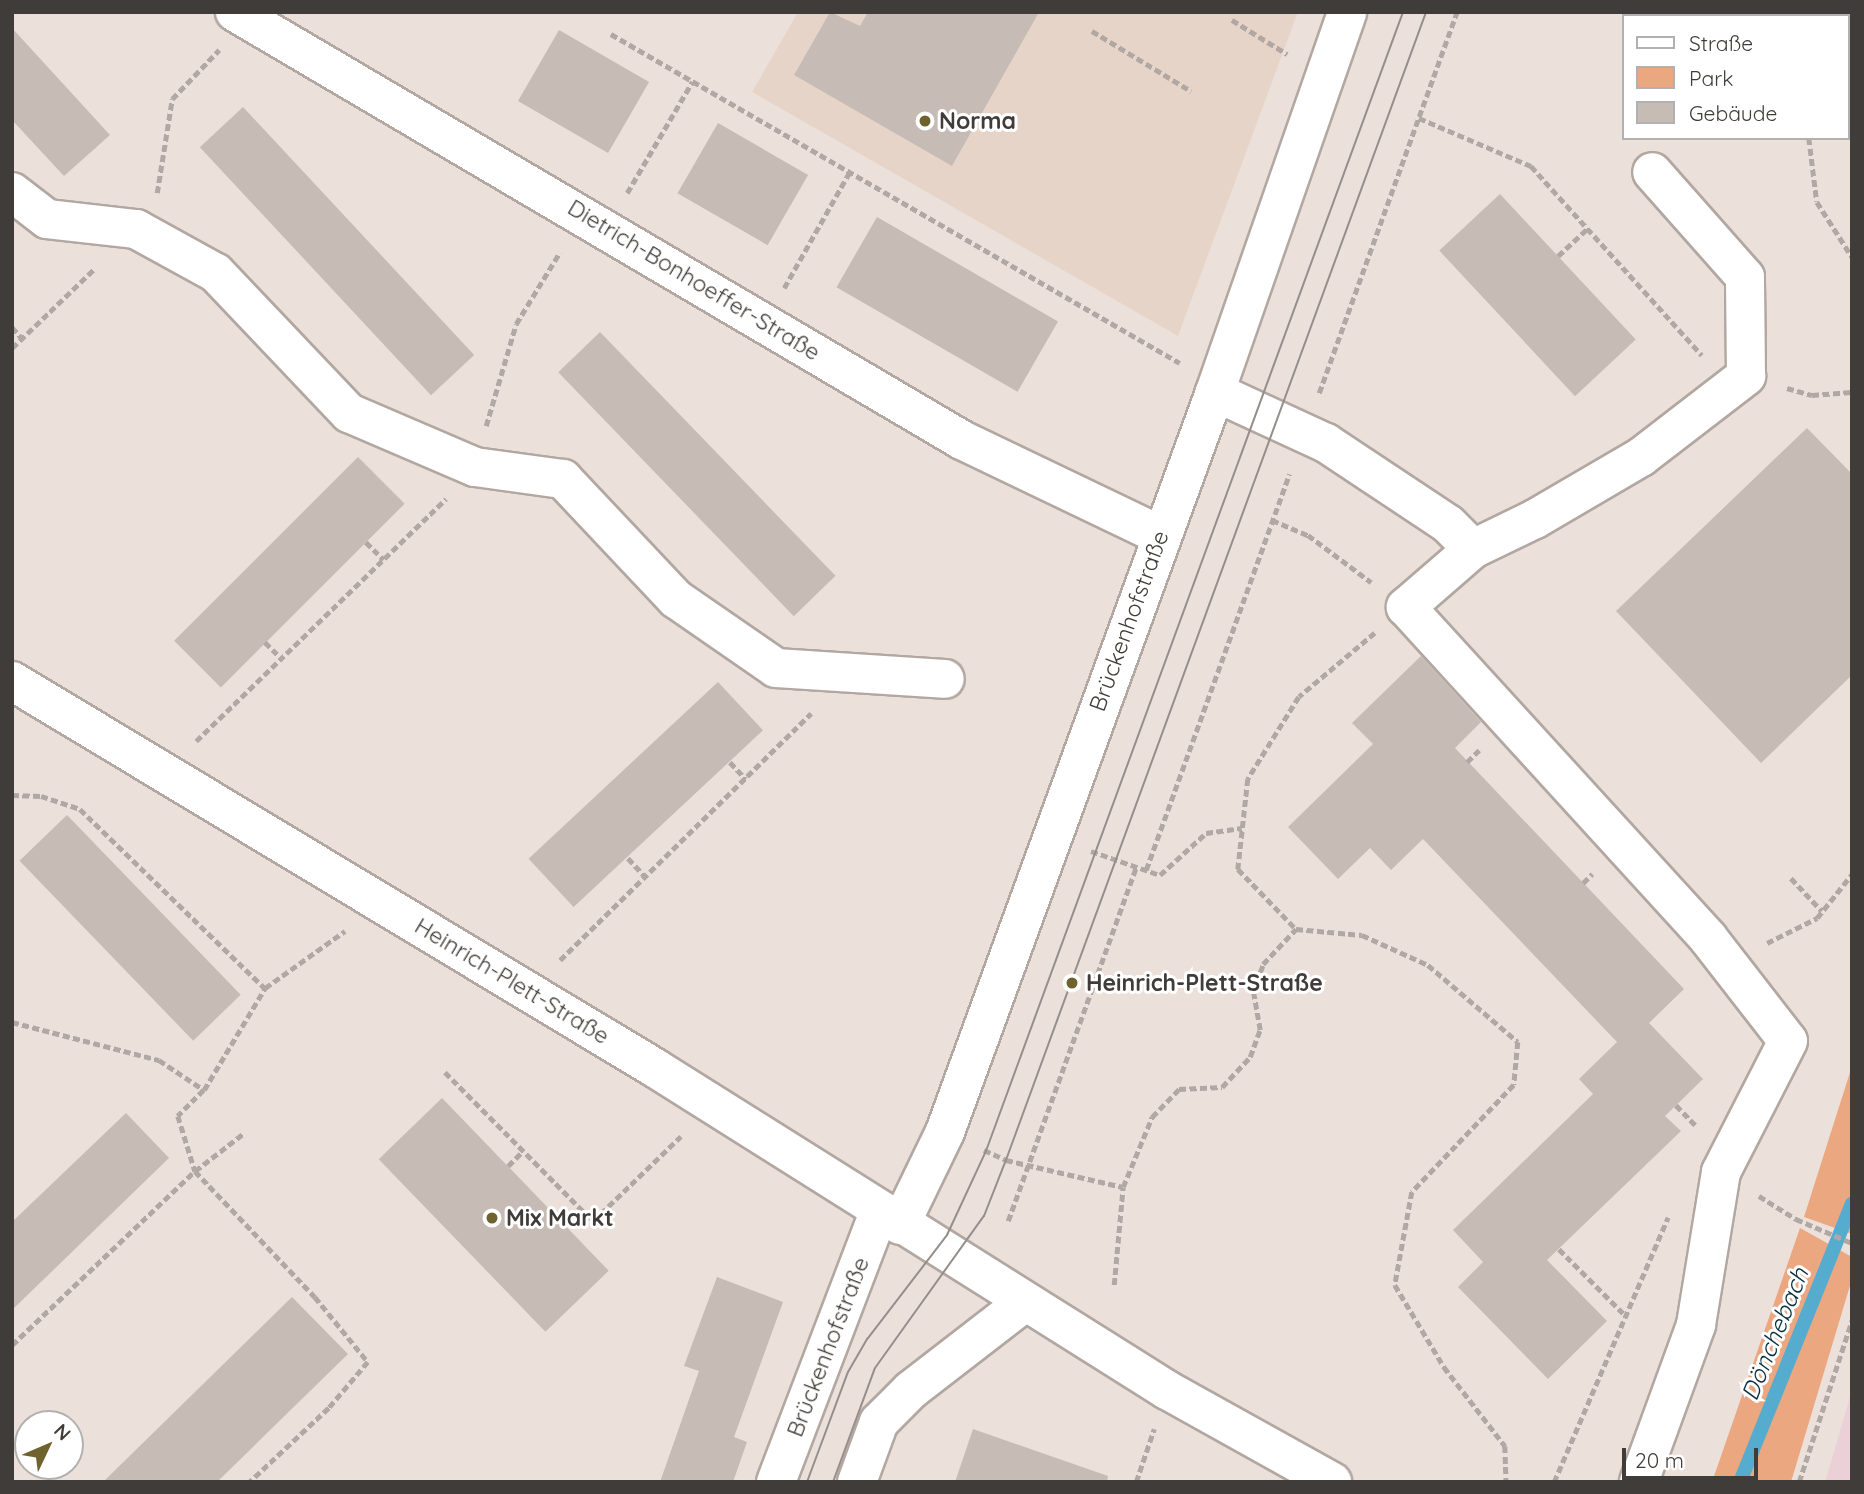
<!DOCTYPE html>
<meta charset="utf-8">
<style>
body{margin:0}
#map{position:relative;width:1864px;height:1494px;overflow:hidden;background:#ece0da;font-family:Quicksand,sans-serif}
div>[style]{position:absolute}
.built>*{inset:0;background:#e7d4c9}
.education>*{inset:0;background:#ebd1d7}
.green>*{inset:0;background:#eba780}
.stream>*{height:14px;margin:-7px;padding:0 7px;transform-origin:7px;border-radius:7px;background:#55acce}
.building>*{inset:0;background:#c6bbb5;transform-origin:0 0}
.path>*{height:4.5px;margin-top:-2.25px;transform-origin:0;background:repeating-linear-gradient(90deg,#b1a8a3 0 7px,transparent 0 10.5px)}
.roads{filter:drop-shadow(2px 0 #b2a7a1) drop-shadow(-2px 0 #b2a7a1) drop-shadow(0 2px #b2a7a1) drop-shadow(0 -2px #b2a7a1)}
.minor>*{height:38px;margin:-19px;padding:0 19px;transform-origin:19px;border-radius:19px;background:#fff}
.tram>*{height:2px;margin:-1px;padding:0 1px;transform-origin:1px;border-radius:1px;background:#968e8a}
.dots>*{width:19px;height:19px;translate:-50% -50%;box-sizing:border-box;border:4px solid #fff;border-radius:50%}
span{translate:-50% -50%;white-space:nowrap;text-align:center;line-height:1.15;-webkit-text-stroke:6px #fff;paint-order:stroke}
.poi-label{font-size:23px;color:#403c39;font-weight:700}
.left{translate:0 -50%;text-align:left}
.street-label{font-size:23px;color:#403c39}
.water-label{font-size:24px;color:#052f3d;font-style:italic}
.frame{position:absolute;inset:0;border:14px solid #403c39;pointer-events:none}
.legend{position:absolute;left:1622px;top:14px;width:228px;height:126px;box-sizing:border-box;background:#fff;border:2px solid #b3b1b0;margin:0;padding:9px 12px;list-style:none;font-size:21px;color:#403c39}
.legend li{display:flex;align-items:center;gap:14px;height:35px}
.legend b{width:35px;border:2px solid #b3b1b0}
.north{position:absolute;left:14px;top:1410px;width:70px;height:70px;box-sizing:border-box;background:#fff;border:2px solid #b3b1b0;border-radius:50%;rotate:46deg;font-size:19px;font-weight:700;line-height:28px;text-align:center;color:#403c39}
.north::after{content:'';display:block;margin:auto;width:24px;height:32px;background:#70622f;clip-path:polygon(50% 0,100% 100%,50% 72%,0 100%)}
.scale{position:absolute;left:1622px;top:1448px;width:136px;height:32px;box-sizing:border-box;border:4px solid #403c39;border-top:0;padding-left:9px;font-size:21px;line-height:24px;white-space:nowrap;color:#403c39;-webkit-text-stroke:5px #fff;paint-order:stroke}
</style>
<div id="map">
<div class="built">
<div style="clip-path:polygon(798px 12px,1298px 12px,1178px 336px,752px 92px)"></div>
</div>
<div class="education">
<div style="clip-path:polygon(1852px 1390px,1852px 1482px,1825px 1482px)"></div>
</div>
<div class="green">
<div style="clip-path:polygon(1852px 1066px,1852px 1234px,1804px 1217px)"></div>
<div style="clip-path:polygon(1800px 1228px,1852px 1257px,1852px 1279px,1791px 1482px,1712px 1482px)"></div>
</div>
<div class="stream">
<div style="left:1740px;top:1482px;width:300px;rotate:-68.1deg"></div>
</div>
<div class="building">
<div style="clip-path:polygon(830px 12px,860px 26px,868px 12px,1039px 12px,952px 166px,794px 75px)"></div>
<div style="clip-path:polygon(12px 28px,110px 135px,64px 176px,12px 120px)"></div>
<div style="left:559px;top:30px;width:104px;height:82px;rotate:30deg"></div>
<div style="left:243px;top:107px;width:339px;height:59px;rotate:47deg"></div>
<div style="left:718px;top:123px;width:104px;height:81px;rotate:30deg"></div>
<div style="left:1500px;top:194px;width:199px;height:83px;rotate:47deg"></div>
<div style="left:877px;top:217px;width:209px;height:81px;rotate:30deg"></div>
<div style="left:600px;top:332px;width:339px;height:58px;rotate:46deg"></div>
<div style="clip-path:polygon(1807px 428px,1852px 474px,1852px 675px,1761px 763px,1616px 611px)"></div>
<div style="left:358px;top:457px;width:66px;height:260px;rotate:45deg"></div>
<div style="clip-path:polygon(1421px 656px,1481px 722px,1455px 748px,1684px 989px,1649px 1023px,1703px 1079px,1665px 1116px,1681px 1131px,1547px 1260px,1607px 1321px,1548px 1379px,1458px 1287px,1483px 1262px,1453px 1230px,1593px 1094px,1579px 1079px,1617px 1042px,1423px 839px,1391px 870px,1370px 848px,1338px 879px,1288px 827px,1373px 744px,1352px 723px)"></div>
<div style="left:718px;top:682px;width:66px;height:259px;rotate:47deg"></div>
<div style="left:67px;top:815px;width:250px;height:66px;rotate:46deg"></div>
<div style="left:442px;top:1098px;width:240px;height:88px;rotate:46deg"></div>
<div style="clip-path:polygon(126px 1113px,169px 1158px,12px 1310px,12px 1222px)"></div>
<div style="clip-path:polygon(717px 1277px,783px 1302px,734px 1437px,747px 1442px,733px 1482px,660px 1482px,699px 1371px,684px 1366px)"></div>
<div style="clip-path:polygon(292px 1297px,348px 1354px,217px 1482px,103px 1482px)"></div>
<div style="clip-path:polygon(973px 1429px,1108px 1476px,1107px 1482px,955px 1482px)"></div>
</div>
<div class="path">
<div style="left:1783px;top:12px;width:5px;rotate:53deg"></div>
<div style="left:1822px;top:16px;width:4px;rotate:-76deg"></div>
<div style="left:1232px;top:20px;width:65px;rotate:31.7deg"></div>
<div style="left:1092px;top:31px;width:116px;rotate:31.2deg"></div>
<div style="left:611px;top:34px;width:657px;rotate:30.04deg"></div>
<div style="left:1419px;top:118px;width:122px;rotate:23.2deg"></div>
<div style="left:1531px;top:166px;width:255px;rotate:47.9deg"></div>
<div style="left:1809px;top:138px;width:64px;rotate:82.9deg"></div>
<div style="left:1817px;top:202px;width:65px;rotate:57.5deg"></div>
<div style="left:157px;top:193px;width:95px;rotate:-80.9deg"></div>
<div style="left:172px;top:99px;width:68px;rotate:-46.2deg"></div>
<div style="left:627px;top:193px;width:129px;rotate:-59.6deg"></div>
<div style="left:1558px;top:256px;width:41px;rotate:-43deg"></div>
<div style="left:784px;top:288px;width:132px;rotate:-60.5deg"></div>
<div style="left:12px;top:327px;width:15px;rotate:48deg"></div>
<div style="left:12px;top:348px;width:115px;rotate:-43.9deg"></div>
<div style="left:1787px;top:388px;width:26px;rotate:16deg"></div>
<div style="left:1812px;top:395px;width:40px;rotate:-4.3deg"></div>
<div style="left:1319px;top:393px;width:405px;rotate:-70.1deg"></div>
<div style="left:486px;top:426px;width:106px;rotate:-73.6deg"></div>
<div style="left:516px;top:324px;width:84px;rotate:-58.6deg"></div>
<div style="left:1272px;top:520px;width:39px;rotate:23deg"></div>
<div style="left:1308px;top:535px;width:79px;rotate:36.7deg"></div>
<div style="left:366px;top:542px;width:25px;rotate:45deg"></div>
<div style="left:1375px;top:633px;width:99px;rotate:139.9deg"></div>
<div style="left:1299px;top:697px;width:97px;rotate:121.9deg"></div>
<div style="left:1248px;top:779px;width:91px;rotate:96.3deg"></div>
<div style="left:1238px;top:869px;width:83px;rotate:46deg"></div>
<div style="left:1296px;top:929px;width:66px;rotate:5.2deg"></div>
<div style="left:1362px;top:935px;width:72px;rotate:24.4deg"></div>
<div style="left:1428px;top:965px;width:118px;rotate:40.5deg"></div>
<div style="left:1518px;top:1042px;width:43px;rotate:95.3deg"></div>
<div style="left:1514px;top:1085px;width:148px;rotate:133.6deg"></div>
<div style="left:1412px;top:1192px;width:95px;rotate:100.4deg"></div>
<div style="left:1395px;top:1285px;width:96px;rotate:59.1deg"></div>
<div style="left:1444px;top:1367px;width:100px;rotate:52.3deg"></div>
<div style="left:1505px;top:1446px;width:36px;rotate:88deg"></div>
<div style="left:265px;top:642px;width:21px;rotate:45deg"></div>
<div style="left:196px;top:741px;width:348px;rotate:-44.1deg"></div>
<div style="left:730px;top:762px;width:23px;rotate:47deg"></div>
<div style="left:1467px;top:762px;width:17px;rotate:-45deg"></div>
<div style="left:12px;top:795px;width:29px;rotate:2deg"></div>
<div style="left:41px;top:796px;width:41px;rotate:18.4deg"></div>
<div style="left:80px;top:809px;width:257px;rotate:44.1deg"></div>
<div style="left:1091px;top:851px;width:73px;rotate:19.2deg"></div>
<div style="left:1160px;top:875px;width:62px;rotate:-42.4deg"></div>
<div style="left:1206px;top:833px;width:36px;rotate:-8deg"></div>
<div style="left:628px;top:858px;width:26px;rotate:47deg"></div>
<div style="left:1146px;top:870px;width:421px;rotate:-70.1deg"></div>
<div style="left:1791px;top:878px;width:45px;rotate:46.8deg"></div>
<div style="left:1583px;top:883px;width:13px;rotate:-45deg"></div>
<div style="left:1767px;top:943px;width:56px;rotate:-26.6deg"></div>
<div style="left:1817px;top:918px;width:56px;rotate:-51.5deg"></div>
<div style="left:560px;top:960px;width:352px;rotate:-44.5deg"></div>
<div style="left:12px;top:1022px;width:152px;rotate:14.5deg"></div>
<div style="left:159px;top:1060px;width:54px;rotate:33.7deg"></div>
<div style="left:204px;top:1090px;width:119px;rotate:-59.1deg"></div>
<div style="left:265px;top:988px;width:98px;rotate:-35.5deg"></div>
<div style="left:445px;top:1072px;width:210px;rotate:45.2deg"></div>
<div style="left:593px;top:1221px;width:122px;rotate:-44deg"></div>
<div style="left:204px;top:1090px;width:37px;rotate:135deg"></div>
<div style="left:178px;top:1116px;width:58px;rotate:72.8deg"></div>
<div style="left:195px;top:1171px;width:174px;rotate:46.4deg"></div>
<div style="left:315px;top:1297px;width:84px;rotate:50.8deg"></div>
<div style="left:368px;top:1362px;width:60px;rotate:130.3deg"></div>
<div style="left:329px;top:1408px;width:108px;rotate:136.9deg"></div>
<div style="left:1676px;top:1105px;width:30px;rotate:46deg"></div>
<div style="left:984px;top:1150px;width:24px;rotate:24deg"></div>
<div style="left:1006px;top:1160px;width:120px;rotate:13deg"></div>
<div style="left:508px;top:1166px;width:21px;rotate:-45deg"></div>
<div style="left:1759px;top:1196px;width:44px;rotate:31.9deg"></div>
<div style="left:1796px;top:1219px;width:61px;rotate:23.2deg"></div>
<div style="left:1008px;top:1221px;width:376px;rotate:-70.1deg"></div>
<div style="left:1559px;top:1249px;width:93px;rotate:45deg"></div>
<div style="left:1114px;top:1285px;width:98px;rotate:-84.8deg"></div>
<div style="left:1123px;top:1187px;width:76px;rotate:-67.5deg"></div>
<div style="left:1152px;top:1117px;width:39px;rotate:-46deg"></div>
<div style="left:1179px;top:1089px;width:43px;rotate:-2.7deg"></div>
<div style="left:1222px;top:1087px;width:41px;rotate:-47deg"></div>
<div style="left:1250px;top:1057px;width:29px;rotate:-70deg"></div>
<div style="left:1260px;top:1030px;width:39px;rotate:-100deg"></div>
<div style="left:1253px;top:992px;width:30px;rotate:-70deg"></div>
<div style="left:1263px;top:964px;width:48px;rotate:-46.7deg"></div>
<div style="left:12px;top:1345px;width:253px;rotate:-43.6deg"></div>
<div style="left:195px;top:1171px;width:62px;rotate:-37.8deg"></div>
<div style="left:1136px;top:1482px;width:56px;rotate:-71.2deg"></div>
<div style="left:1554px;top:1482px;width:288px;rotate:-66.7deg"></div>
<div style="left:1799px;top:1482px;width:170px;rotate:-71.9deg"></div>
</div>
<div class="roads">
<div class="minor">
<div style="left:235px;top:12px;width:844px;rotate:30.49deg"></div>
<div style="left:962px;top:440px;width:220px;rotate:25.6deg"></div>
<div style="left:12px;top:192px;width:44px;rotate:37.6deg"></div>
<div style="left:47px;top:219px;width:90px;rotate:6.4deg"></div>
<div style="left:136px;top:229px;width:91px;rotate:28.8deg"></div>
<div style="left:216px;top:273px;width:193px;rotate:46.5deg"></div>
<div style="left:349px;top:413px;width:137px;rotate:23.2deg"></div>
<div style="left:475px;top:467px;width:89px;rotate:7.8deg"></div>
<div style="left:563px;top:479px;width:165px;rotate:46.7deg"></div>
<div style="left:676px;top:599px;width:121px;rotate:34.6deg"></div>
<div style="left:776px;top:668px;width:169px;rotate:3.7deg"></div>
<div style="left:1215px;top:392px;width:122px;rotate:24.7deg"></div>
<div style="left:1326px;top:443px;width:146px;rotate:33.6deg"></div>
<div style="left:1448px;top:524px;width:35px;rotate:45deg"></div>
<div style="left:1473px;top:549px;width:69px;rotate:-25.8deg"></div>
<div style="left:1535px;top:519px;width:123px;rotate:-30.3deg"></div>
<div style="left:1641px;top:457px;width:133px;rotate:-37.6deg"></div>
<div style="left:1746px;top:376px;width:99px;rotate:-90.6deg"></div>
<div style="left:1745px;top:277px;width:140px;rotate:-131.5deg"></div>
<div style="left:1473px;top:549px;width:89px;rotate:139.1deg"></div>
<div style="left:1406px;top:607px;width:448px;rotate:47.6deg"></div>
<div style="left:1708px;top:938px;width:130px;rotate:52.2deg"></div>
<div style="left:1788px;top:1041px;width:147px;rotate:117.1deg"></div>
<div style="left:1721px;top:1172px;width:155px;rotate:99.3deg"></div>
<div style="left:1696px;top:1325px;width:167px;rotate:110deg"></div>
<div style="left:12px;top:681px;width:750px;rotate:31.04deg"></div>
<div style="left:655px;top:1068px;width:605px;rotate:32.17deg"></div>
<div style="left:1167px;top:1390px;width:189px;rotate:29.1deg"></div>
<div style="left:900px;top:1225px;width:103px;rotate:-64.2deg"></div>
<div style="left:945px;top:1132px;width:788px;rotate:-69.95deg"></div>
<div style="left:1215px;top:392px;width:402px;rotate:-70.8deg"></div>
<div style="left:776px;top:1482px;width:289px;rotate:-69.1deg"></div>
<div style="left:857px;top:1482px;width:64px;rotate:-69.9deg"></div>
<div style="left:879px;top:1422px;width:45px;rotate:-45deg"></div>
<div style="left:911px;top:1390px;width:144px;rotate:-37.7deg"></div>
</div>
</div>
<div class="tram">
<div style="left:807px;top:1482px;width:117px;rotate:-69.6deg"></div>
<div style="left:848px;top:1372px;width:39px;rotate:-60deg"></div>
<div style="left:868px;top:1338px;width:130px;rotate:-52.5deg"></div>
<div style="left:947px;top:1235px;width:93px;rotate:-65.1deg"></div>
<div style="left:986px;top:1151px;width:1213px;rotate:-69.89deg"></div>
<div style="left:833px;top:1482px;width:121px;rotate:-69.8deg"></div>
<div style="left:875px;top:1368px;width:187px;rotate:-54.4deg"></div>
<div style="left:984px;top:1216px;width:60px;rotate:-68.6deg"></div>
<div style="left:1006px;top:1160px;width:1222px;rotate:-69.9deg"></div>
</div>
<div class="dots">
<div style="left:925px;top:121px;background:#70622f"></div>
<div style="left:1072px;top:983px;background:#70622f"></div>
<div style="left:492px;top:1218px;background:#70622f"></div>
</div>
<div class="poi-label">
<span class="left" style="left:939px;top:121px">Norma</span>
<span class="left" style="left:1086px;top:983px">Heinrich-Plett-Straße</span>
<span class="left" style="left:506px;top:1218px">Mix Markt</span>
</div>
<div class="street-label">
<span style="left:694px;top:280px;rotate:31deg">Dietrich-Bonhoeffer-Straße</span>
<span style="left:1129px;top:621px;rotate:-70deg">Brückenhofstraße</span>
<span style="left:512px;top:981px;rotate:31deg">Heinrich-Plett-Straße</span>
<span style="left:828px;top:1347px;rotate:-69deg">Brückenhofstraße</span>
</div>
<div class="water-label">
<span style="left:1775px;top:1334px;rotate:-68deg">Dönchebach</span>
</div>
<div class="frame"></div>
<ul class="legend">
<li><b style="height:9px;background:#fff"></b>Straße</li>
<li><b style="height:19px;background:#eba780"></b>Park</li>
<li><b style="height:19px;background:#c6bbb5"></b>Gebäude</li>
</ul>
<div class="north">N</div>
<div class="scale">20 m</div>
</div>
